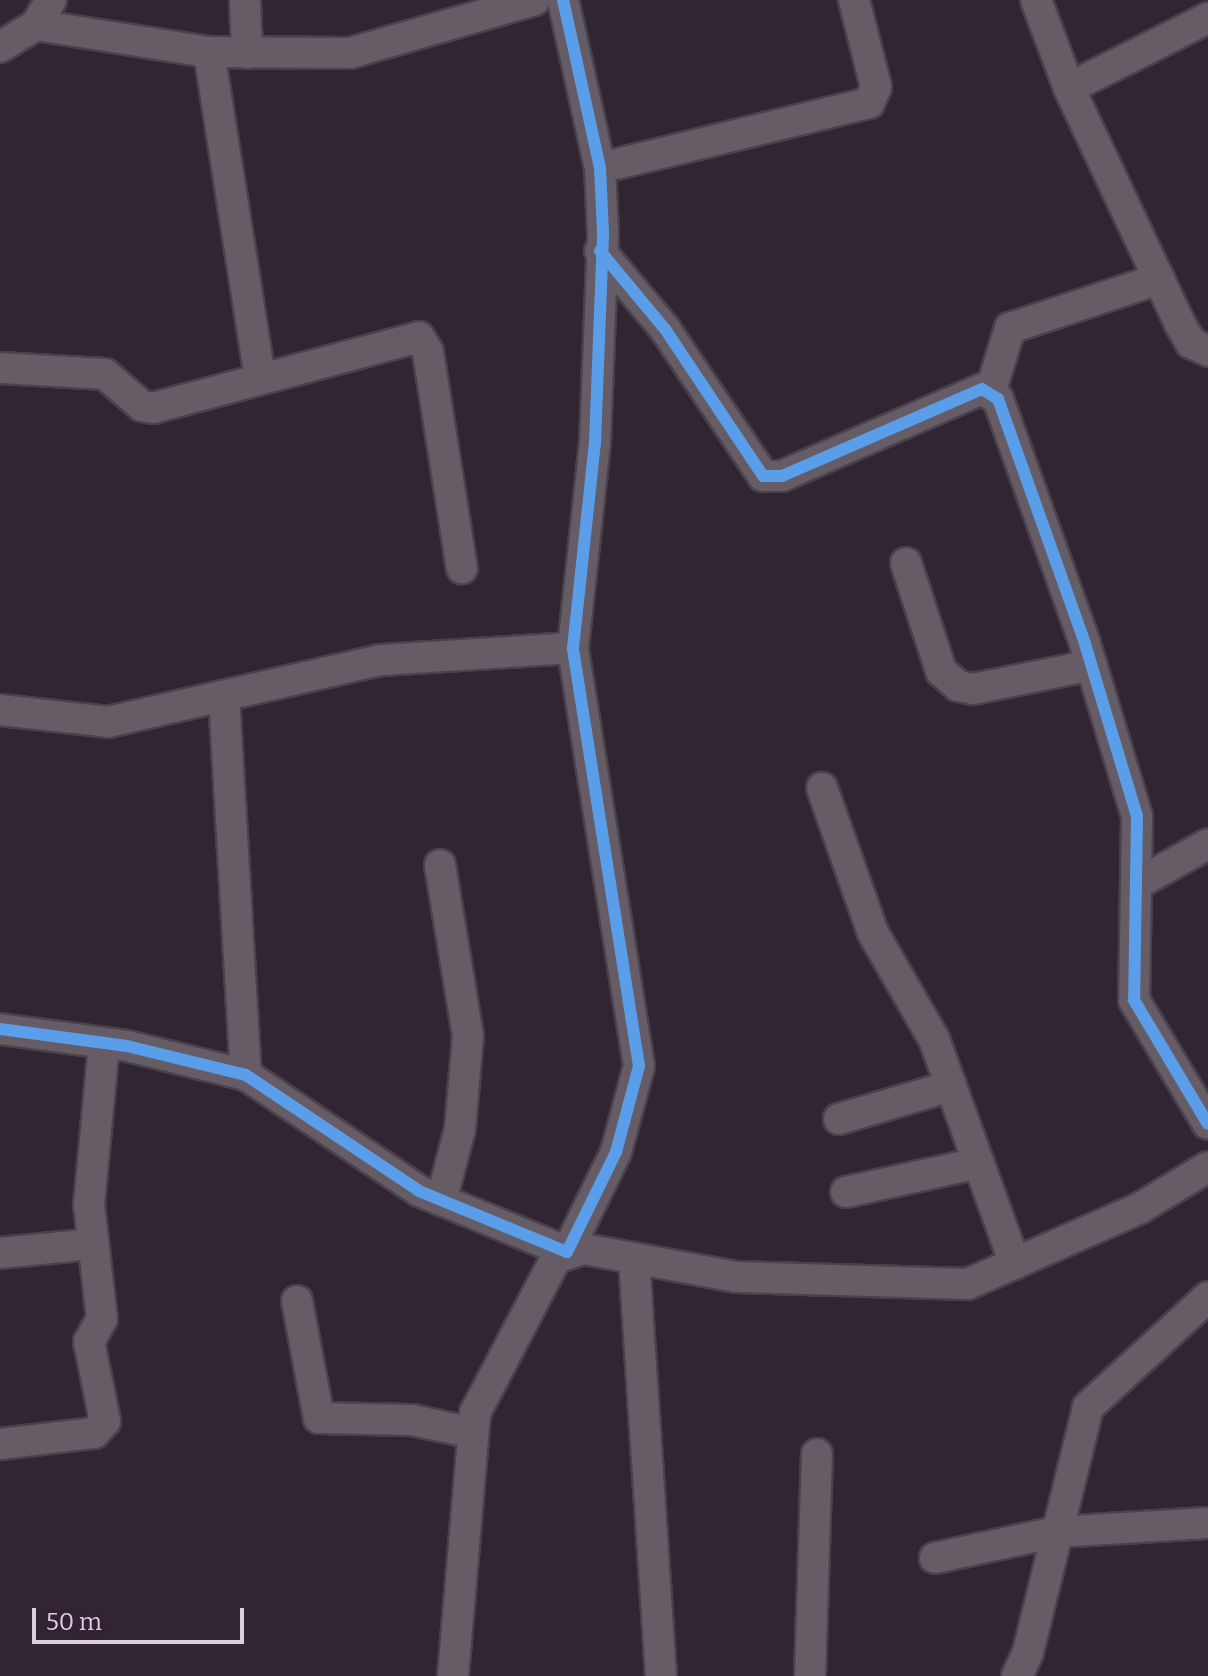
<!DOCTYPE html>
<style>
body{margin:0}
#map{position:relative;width:1208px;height:1676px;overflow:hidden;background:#302530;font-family:Bitter,serif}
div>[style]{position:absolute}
.roads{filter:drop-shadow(2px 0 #4a414b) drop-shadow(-2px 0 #4a414b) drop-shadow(0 2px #4a414b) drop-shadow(0 -2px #4a414b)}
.minor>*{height:30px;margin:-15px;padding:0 15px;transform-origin:15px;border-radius:15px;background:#655c65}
.cycleway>*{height:12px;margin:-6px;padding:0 6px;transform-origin:6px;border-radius:6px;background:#5a9eea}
span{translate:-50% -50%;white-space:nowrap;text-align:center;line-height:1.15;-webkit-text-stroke:6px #342035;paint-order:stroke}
.scale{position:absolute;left:32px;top:1608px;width:212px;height:36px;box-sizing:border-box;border:4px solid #dccfdd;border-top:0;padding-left:10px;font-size:24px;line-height:28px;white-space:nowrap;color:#dccfdd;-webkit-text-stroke:6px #342035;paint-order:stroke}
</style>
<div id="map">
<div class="roads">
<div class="minor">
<div style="left:245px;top:0;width:53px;rotate:87.8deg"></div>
<div style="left:1036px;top:0;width:94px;rotate:69.4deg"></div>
<div style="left:1069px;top:88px;width:156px;rotate:-26.7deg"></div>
<div style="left:36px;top:25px;width:175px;rotate:8.9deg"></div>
<div style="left:209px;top:52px;width:141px;rotate:0.4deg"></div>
<div style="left:350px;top:53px;width:192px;rotate:-16deg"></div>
<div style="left:0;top:47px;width:42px;rotate:-31.4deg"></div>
<div style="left:36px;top:25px;width:29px;rotate:-59deg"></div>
<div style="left:209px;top:52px;width:330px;rotate:81.1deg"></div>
<div style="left:1069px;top:88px;width:261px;rotate:64.8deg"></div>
<div style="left:1180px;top:324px;width:22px;rotate:60deg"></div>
<div style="left:1191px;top:343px;width:19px;rotate:25deg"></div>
<div style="left:600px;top:168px;width:277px;rotate:-13.6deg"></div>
<div style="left:869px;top:103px;width:17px;rotate:-66deg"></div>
<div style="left:876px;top:87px;width:90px;rotate:-104.2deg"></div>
<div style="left:600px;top:251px;width:102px;rotate:50.2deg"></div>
<div style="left:665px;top:329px;width:177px;rotate:56.3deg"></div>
<div style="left:763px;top:476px;width:19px"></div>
<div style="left:782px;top:476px;width:218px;rotate:-23.5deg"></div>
<div style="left:982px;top:389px;width:19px;rotate:32deg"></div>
<div style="left:998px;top:399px;width:260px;rotate:70.4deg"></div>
<div style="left:1085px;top:644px;width:180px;rotate:73.2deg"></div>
<div style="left:1137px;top:816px;width:184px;rotate:90.9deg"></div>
<div style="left:1134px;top:1000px;width:144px;rotate:59.2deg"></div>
<div style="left:0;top:368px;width:105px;rotate:3.3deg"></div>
<div style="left:105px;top:374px;width:49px;rotate:40.9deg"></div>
<div style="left:142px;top:406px;width:11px;rotate:10deg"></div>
<div style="left:153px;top:408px;width:275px;rotate:-14.9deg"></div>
<div style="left:419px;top:337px;width:17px;rotate:59deg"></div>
<div style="left:428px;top:352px;width:219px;rotate:81.1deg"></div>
<div style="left:991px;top:390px;width:65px;rotate:-73deg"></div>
<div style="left:1010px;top:328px;width:157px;rotate:-18.2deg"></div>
<div style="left:906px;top:563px;width:114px;rotate:72deg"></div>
<div style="left:941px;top:671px;width:23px;rotate:41deg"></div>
<div style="left:958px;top:686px;width:15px;rotate:11deg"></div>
<div style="left:973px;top:689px;width:121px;rotate:-11.4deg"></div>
<div style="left:224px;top:696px;width:380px;rotate:86.7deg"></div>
<div style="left:0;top:710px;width:109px;rotate:6.3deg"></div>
<div style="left:108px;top:722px;width:280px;rotate:-12.8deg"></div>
<div style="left:381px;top:660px;width:192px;rotate:-3.6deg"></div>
<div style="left:822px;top:788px;width:154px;rotate:70.6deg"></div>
<div style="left:873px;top:933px;width:122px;rotate:60.1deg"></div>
<div style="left:934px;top:1039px;width:239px;rotate:70.2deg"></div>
<div style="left:440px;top:865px;width:173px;rotate:80.7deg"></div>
<div style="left:468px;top:1036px;width:93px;rotate:94.9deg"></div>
<div style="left:460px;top:1129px;width:74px;rotate:104.8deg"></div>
<div style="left:1137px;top:884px;width:81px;rotate:-29.4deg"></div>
<div style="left:0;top:1029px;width:128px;rotate:7.6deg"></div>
<div style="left:127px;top:1046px;width:122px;rotate:13.7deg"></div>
<div style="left:246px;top:1075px;width:208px;rotate:33.8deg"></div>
<div style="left:419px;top:1191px;width:160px;rotate:22.4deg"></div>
<div style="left:567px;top:1252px;width:111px;rotate:-63.9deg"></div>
<div style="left:616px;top:1152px;width:89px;rotate:-75deg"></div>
<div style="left:639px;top:1066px;width:423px;rotate:-99deg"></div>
<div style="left:573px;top:648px;width:206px;rotate:-83.9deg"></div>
<div style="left:595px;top:443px;width:210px;rotate:-87.8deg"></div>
<div style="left:603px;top:233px;width:65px;rotate:-92.6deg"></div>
<div style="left:600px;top:168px;width:172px;rotate:-102.4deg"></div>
<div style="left:839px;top:1119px;width:117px;rotate:-16.4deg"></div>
<div style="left:846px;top:1192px;width:136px;rotate:-12.3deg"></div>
<div style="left:0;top:1253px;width:93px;rotate:-5.5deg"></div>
<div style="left:634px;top:1258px;width:419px;rotate:86.3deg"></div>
<div style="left:297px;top:1301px;width:119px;rotate:79.4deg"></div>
<div style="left:319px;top:1418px;width:93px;rotate:1.2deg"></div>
<div style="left:412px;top:1420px;width:62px;rotate:12deg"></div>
<div style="left:0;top:1444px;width:95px;rotate:-6.7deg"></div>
<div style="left:94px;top:1433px;width:16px;rotate:-47deg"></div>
<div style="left:105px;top:1421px;width:81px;rotate:-101.4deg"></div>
<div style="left:89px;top:1342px;width:26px;rotate:-61deg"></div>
<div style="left:102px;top:1319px;width:115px;rotate:-96.5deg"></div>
<div style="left:89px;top:1205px;width:163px;rotate:-84.7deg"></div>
<div style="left:935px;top:1558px;width:124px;rotate:-12.1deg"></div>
<div style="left:1056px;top:1532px;width:152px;rotate:-3.4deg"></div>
<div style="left:453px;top:1676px;width:264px;rotate:-85.2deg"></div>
<div style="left:475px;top:1413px;width:175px;rotate:-62.4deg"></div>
<div style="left:556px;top:1258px;width:29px;rotate:-18deg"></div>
<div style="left:584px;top:1249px;width:155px;rotate:10.4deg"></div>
<div style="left:736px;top:1277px;width:232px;rotate:1.7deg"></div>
<div style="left:968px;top:1284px;width:188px;rotate:-23.8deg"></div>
<div style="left:1140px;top:1208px;width:79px;rotate:-31.1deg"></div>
<div style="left:810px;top:1676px;width:222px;rotate:-88.2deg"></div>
<div style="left:1017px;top:1676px;width:26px;rotate:-65deg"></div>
<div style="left:1028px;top:1652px;width:252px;rotate:-76.2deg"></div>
<div style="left:1088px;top:1407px;width:163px;rotate:-42.5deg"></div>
</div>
</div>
<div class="cycleway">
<div style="left:600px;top:251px;width:102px;rotate:50.2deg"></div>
<div style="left:665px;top:329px;width:177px;rotate:56.3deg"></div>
<div style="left:763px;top:476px;width:19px"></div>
<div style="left:782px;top:476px;width:218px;rotate:-23.5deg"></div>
<div style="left:982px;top:389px;width:19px;rotate:32deg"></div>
<div style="left:998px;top:399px;width:260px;rotate:70.4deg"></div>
<div style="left:1085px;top:644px;width:180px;rotate:73.2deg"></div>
<div style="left:1137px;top:816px;width:184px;rotate:90.9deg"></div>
<div style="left:1134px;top:1000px;width:144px;rotate:59.2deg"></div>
<div style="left:0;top:1029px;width:128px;rotate:7.6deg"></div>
<div style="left:127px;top:1046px;width:122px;rotate:13.7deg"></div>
<div style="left:246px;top:1075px;width:208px;rotate:33.8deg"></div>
<div style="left:419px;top:1191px;width:160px;rotate:22.4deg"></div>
<div style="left:567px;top:1252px;width:111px;rotate:-63.9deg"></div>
<div style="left:616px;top:1152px;width:89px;rotate:-75deg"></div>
<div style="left:639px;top:1066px;width:423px;rotate:-99deg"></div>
<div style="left:573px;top:648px;width:206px;rotate:-83.9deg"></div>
<div style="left:595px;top:443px;width:210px;rotate:-87.8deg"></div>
<div style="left:603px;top:233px;width:65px;rotate:-92.6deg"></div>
<div style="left:600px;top:168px;width:172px;rotate:-102.4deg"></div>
</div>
<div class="scale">50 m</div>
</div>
